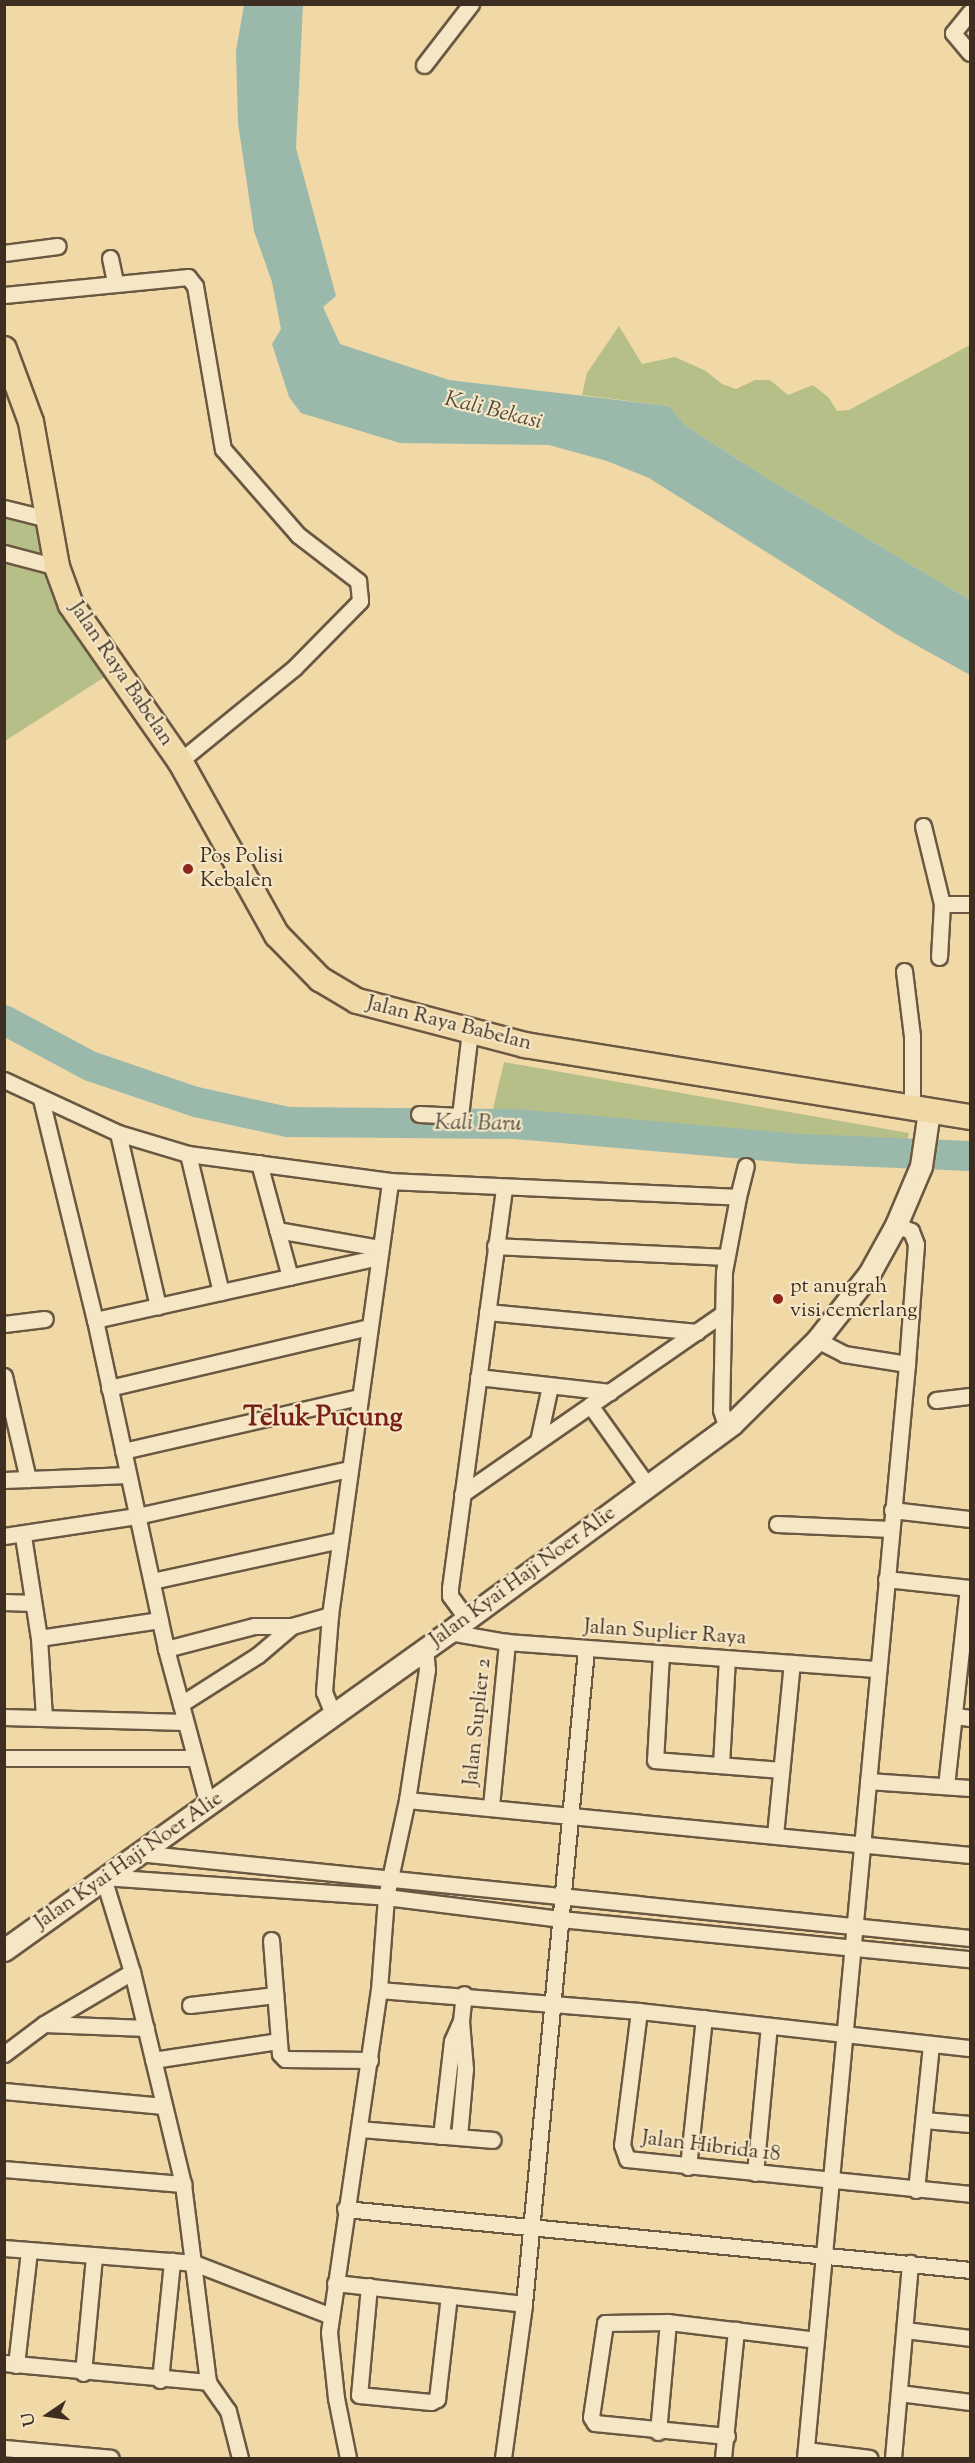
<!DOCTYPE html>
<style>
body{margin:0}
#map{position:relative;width:975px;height:2463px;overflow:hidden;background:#f0d8a7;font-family:"Sorts Mill Goudy",serif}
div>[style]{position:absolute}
.green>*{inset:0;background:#b7bf89}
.water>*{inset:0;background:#9ab9ab}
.river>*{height:30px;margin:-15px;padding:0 15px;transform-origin:15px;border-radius:15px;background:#9ab9ab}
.roads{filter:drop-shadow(2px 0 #6a5842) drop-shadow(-2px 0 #6a5842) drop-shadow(0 2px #6a5842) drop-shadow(0 -2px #6a5842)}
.street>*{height:15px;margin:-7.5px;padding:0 7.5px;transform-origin:7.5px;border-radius:7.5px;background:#f5e6c6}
.secondary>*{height:21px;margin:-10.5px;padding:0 10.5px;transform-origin:10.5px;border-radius:10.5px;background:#f5e6c6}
.primary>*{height:24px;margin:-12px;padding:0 12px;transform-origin:12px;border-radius:12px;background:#f0d8a7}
.dots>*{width:16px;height:16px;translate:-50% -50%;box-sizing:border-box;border:3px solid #f5e6c6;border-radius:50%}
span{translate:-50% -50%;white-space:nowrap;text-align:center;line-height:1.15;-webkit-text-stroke:4.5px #f5e6c6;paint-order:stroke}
.street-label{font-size:21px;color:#3e2e21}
.poi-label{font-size:21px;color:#3e2e21}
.left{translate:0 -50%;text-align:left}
.water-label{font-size:22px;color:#504a3d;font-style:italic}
.district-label{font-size:27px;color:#7a1f14;font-weight:700}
.frame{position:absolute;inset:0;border:6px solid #3e2e21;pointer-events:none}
.north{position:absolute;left:18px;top:2385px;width:60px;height:60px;-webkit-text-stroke:4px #f5e6c6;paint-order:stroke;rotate:257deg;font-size:16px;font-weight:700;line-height:24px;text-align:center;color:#3e2e21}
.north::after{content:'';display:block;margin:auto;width:21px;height:27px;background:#3e2e21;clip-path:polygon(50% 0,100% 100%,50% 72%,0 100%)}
</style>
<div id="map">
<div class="green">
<div style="clip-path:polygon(619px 326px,642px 364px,675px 357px,706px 371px,722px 384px,736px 389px,755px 380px,770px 380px,788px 395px,813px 385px,829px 398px,837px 411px,849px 410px,970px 345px,970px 600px,762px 475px,685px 425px,669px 406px,582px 395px,587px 373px)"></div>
<div style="clip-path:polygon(5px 508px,48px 519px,57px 567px,114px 671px,5px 741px)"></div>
<div style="clip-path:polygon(504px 1062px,909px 1133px,906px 1147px,492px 1113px)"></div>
</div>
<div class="water">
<div style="clip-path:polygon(244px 5px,303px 5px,296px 148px,336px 296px,323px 307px,340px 344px,449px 380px,669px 406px,685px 425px,762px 475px,970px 600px,970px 675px,898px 635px,649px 478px,607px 461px,549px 445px,400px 443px,301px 413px,289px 397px,272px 344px,281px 329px,272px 282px,254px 231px,238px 123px,236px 51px)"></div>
</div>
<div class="river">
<div style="left:4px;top:1020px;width:98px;rotate:28.1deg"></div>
<div style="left:90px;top:1066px;width:112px;rotate:18.8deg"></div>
<div style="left:196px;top:1102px;width:94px;rotate:12.3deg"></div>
<div style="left:288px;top:1122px;width:228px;rotate:0.5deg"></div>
<div style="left:516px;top:1124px;width:288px;rotate:5deg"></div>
<div style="left:803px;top:1149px;width:167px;rotate:2.4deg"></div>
</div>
<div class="roads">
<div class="street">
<div style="left:970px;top:12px;width:27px;rotate:129deg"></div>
<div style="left:953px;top:33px;width:26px;rotate:50deg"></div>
<div style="left:424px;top:65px;width:77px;rotate:-52.4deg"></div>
<div style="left:4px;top:253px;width:54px;rotate:-7.4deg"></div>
<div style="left:110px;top:258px;width:24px;rotate:78deg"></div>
<div style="left:4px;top:295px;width:185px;rotate:-5.6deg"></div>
<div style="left:188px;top:277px;width:11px;rotate:52deg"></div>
<div style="left:195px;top:286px;width:165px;rotate:80.3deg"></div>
<div style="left:223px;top:449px;width:114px;rotate:48.9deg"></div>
<div style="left:298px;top:535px;width:76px;rotate:37.5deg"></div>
<div style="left:358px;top:581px;width:20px;rotate:84deg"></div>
<div style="left:360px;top:601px;width:94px;rotate:134.6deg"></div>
<div style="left:294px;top:668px;width:147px;rotate:140.8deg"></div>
<div style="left:4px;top:508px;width:45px;rotate:14deg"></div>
<div style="left:4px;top:553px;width:55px;rotate:14.8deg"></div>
<div style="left:923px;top:826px;width:80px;rotate:76.3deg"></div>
<div style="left:942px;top:904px;width:53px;rotate:93.2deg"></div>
<div style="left:942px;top:904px;width:28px"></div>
<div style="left:904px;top:971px;width:65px;rotate:83deg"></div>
<div style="left:912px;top:1036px;width:74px;rotate:90deg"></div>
<div style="left:4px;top:1080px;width:126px;rotate:24.9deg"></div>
<div style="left:118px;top:1133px;width:73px;rotate:16.7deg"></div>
<div style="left:188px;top:1154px;width:204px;rotate:7.6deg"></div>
<div style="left:390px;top:1181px;width:348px;rotate:2.6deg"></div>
<div style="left:738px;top:1197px;width:76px;rotate:100.6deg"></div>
<div style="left:724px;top:1272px;width:138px;rotate:91.2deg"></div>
<div style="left:721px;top:1410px;width:19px;rotate:72deg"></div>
<div style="left:41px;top:1099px;width:228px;rotate:76.3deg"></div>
<div style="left:95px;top:1320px;width:337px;rotate:77.8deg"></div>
<div style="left:166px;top:1649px;width:162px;rotate:74.9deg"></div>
<div style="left:419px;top:1114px;width:41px;rotate:2.8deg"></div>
<div style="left:460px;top:1116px;width:86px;rotate:-83.3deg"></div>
<div style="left:118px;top:1133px;width:178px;rotate:77deg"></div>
<div style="left:188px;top:1154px;width:142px;rotate:76.6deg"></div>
<div style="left:259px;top:1163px;width:118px;rotate:74.8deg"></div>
<div style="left:738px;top:1197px;width:32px;rotate:-76deg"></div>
<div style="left:277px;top:1230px;width:105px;rotate:9.9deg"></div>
<div style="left:495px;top:1246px;width:230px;rotate:2.7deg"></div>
<div style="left:487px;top:1312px;width:211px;rotate:5.4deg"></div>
<div style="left:95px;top:1320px;width:291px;rotate:-12.5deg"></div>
<div style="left:4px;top:1324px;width:41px;rotate:-7deg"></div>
<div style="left:817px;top:1340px;width:30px;rotate:27deg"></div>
<div style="left:844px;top:1354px;width:64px;rotate:9deg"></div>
<div style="left:4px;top:1376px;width:106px;rotate:76.9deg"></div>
<div style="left:478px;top:1377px;width:133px;rotate:6.5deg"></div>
<div style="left:109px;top:1388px;width:267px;rotate:-13.2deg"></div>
<div style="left:936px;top:1400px;width:34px;rotate:-7deg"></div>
<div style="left:590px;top:1405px;width:98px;rotate:54.5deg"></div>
<div style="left:538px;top:1441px;width:56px;rotate:-77.7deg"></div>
<div style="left:123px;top:1451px;width:242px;rotate:-12.9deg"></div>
<div style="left:4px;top:1480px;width:124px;rotate:-2.3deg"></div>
<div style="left:462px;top:1494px;width:316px;rotate:-34.7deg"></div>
<div style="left:892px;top:1510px;width:79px;rotate:6.6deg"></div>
<div style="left:777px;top:1524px;width:114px;rotate:2.5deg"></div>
<div style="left:4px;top:1536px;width:134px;rotate:-8.6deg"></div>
<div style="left:137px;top:1516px;width:217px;rotate:-12.5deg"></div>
<div style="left:23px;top:1536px;width:103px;rotate:81.1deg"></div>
<div style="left:39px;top:1638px;width:80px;rotate:86.4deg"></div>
<div style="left:886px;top:1579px;width:84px;rotate:6.1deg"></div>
<div style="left:152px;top:1581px;width:192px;rotate:-12.3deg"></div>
<div style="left:4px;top:1602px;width:29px;rotate:2deg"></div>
<div style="left:467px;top:1619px;width:29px;rotate:-126deg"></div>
<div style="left:450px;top:1596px;width:8px;rotate:-90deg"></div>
<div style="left:450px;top:1588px;width:405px;rotate:-82.3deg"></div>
<div style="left:449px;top:1632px;width:59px;rotate:9.8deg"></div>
<div style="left:507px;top:1642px;width:372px;rotate:4.2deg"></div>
<div style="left:39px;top:1638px;width:122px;rotate:-8.5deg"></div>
<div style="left:166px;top:1649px;width:91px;rotate:-14.6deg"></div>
<div style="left:254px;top:1626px;width:38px"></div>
<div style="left:661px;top:1654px;width:106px;rotate:93.2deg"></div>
<div style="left:655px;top:1760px;width:126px;rotate:4.5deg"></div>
<div style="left:181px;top:1704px;width:91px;rotate:-32.5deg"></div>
<div style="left:258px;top:1655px;width:45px;rotate:-40.5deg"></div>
<div style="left:292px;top:1626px;width:40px;rotate:-16deg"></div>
<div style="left:333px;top:1714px;width:24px;rotate:-112deg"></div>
<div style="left:324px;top:1692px;width:77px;rotate:-85.5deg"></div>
<div style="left:330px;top:1615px;width:438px;rotate:-82.1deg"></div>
<div style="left:956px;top:1716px;width:14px;rotate:8deg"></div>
<div style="left:4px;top:1717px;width:181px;rotate:1.6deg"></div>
<div style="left:4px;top:1758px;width:191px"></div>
<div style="left:721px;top:1765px;width:106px;rotate:-86.8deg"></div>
<div style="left:868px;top:1781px;width:102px;rotate:3.9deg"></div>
<div style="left:946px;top:1786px;width:199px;rotate:-83.7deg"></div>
<div style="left:407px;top:1800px;width:566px;rotate:5.58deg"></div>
<div style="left:491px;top:1806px;width:165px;rotate:-84.4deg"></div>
<div style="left:775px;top:1835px;width:173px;rotate:-84.4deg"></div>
<div style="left:138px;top:1853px;width:836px;rotate:5.83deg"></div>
<div style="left:271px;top:1940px;width:114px;rotate:85.5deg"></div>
<div style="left:280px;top:2054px;width:7px;rotate:45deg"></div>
<div style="left:285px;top:2059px;width:85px;rotate:0.7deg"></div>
<div style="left:379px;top:1990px;width:261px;rotate:4.6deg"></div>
<div style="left:639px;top:2011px;width:333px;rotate:6.4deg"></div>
<div style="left:190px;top:2005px;width:86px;rotate:-6.7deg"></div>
<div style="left:639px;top:2011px;width:135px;rotate:97.2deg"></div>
<div style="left:622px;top:2145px;width:15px;rotate:70deg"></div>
<div style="left:627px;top:2159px;width:345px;rotate:5.8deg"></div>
<div style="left:44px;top:2024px;width:102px;rotate:2.2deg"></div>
<div style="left:4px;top:2054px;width:50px;rotate:-36.9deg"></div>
<div style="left:44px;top:2024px;width:102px;rotate:-30.6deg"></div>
<div style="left:153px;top:2060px;width:126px;rotate:-8.6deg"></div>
<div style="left:4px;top:2091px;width:160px;rotate:5.4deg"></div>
<div style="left:924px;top:2120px;width:46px;rotate:5deg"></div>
<div style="left:359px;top:2129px;width:134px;rotate:4.7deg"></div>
<div style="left:441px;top:2136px;width:96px;rotate:-83.4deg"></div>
<div style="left:452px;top:2041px;width:22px;rotate:-66deg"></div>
<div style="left:461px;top:2021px;width:27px;rotate:-84deg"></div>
<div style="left:459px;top:2137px;width:68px;rotate:-85deg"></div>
<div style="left:465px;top:2069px;width:48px;rotate:-94.8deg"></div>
<div style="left:688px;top:2167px;width:150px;rotate:-83.9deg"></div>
<div style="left:4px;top:2169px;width:180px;rotate:4.8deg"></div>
<div style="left:755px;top:2173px;width:148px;rotate:-84.6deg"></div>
<div style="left:916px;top:2190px;width:146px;rotate:-84.1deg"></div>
<div style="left:345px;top:2209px;width:628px;rotate:5.57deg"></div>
<div style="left:4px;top:2248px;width:191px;rotate:4.5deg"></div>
<div style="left:194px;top:2263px;width:147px;rotate:21.1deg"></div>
<div style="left:335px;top:2283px;width:190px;rotate:6.3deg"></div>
<div style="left:369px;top:2286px;width:109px;rotate:95.2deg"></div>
<div style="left:359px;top:2395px;width:72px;rotate:5.6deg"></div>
<div style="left:431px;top:2402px;width:7px;rotate:-27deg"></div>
<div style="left:437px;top:2399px;width:104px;rotate:-83.4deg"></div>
<div style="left:905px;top:2330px;width:65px;rotate:7deg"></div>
<div style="left:4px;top:2363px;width:205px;rotate:5.3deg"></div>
<div style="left:16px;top:2365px;width:115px;rotate:-83.5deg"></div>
<div style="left:83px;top:2373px;width:118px;rotate:-84.6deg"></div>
<div style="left:160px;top:2380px;width:120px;rotate:-84.2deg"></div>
<div style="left:899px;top:2393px;width:72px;rotate:7.2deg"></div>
<div style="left:658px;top:2432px;width:110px;rotate:-84.8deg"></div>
<div style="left:727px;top:2436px;width:133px;rotate:-174.4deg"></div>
<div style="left:595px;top:2423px;width:7px;rotate:-124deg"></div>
<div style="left:591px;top:2417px;width:95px;rotate:-81.5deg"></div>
<div style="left:605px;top:2323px;width:63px;rotate:-0.9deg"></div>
<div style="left:668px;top:2322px;width:149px;rotate:6.9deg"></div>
<div style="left:4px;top:2448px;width:107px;rotate:5.3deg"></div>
<div style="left:806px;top:2450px;width:64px;rotate:7.2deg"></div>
<div style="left:240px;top:2458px;width:49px;rotate:-104.3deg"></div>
<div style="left:228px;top:2411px;width:35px;rotate:-125deg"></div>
<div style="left:208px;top:2382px;width:200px;rotate:-97.2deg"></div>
<div style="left:183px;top:2184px;width:218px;rotate:-103.5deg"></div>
<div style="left:132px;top:1972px;width:99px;rotate:-107deg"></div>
<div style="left:103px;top:1877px;width:284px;rotate:4deg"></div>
<div style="left:386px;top:1897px;width:175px;rotate:7.2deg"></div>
<div style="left:560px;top:1919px;width:412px;rotate:5.6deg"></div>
<div style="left:348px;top:2458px;width:61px;rotate:-101.3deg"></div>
<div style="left:336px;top:2398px;width:66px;rotate:-96.1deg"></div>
<div style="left:329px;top:2332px;width:346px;rotate:-81.7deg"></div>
<div style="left:379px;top:1990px;width:93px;rotate:-85.7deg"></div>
<div style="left:386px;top:1897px;width:99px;rotate:-77.8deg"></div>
<div style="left:407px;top:1800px;width:132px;rotate:-81.3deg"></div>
<div style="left:427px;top:1670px;width:23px;rotate:-95deg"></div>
<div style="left:503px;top:2458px;width:155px;rotate:-82.2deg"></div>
<div style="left:524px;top:2304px;width:658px;rotate:-84.59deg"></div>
<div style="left:723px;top:2458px;width:129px;rotate:-84.2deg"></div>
<div style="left:805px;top:2458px;width:1099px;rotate:-84.67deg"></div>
<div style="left:907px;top:1364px;width:120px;rotate:-85.7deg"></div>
<div style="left:916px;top:1244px;width:14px;rotate:-111deg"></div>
<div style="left:911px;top:1231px;width:16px;rotate:-158deg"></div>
<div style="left:893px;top:2458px;width:196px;rotate:-85deg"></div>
</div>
<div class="secondary">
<div style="left:4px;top:1950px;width:547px;rotate:-35.55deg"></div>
<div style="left:449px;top:1632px;width:351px;rotate:-36.3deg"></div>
<div style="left:732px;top:1424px;width:120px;rotate:-44.7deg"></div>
<div style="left:817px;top:1340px;width:84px;rotate:-51.8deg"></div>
<div style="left:869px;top:1274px;width:56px;rotate:-61.1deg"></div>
<div style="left:896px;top:1225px;width:64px;rotate:-67deg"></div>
<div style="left:921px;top:1166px;width:56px;rotate:-81.7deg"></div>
</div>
<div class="primary">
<div style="left:4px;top:349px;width:78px;rotate:69.7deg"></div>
<div style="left:31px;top:422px;width:147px;rotate:79.8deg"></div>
<div style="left:57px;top:567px;width:40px;rotate:69.8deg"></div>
<div style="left:71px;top:605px;width:190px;rotate:55.1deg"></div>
<div style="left:180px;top:761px;width:199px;rotate:60.9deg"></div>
<div style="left:277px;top:935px;width:62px;rotate:45.7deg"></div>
<div style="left:320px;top:979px;width:43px;rotate:30.7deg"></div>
<div style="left:357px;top:1001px;width:174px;rotate:14.7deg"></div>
<div style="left:525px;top:1045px;width:451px;rotate:9.2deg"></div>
</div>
</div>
<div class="dots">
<div style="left:188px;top:869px;background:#8f2418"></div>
<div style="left:778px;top:1299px;background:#8f2418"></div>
</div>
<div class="street-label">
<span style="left:121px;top:674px;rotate:56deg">Jalan Raya Babelan</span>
<span style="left:449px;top:1024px;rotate:14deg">Jalan Raya Babelan</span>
<span style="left:523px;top:1577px;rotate:-36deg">Jalan Kyai Haji Noer Alie</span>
<span style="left:665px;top:1633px;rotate:4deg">Jalan Suplier Raya</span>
<span style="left:478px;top:1722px;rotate:-84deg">Jalan Suplier 2</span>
<span style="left:129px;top:1861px;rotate:-35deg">Jalan Kyai Haji Noer Alie</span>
<span style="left:711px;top:2147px;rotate:7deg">Jalan Hibrida 18</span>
</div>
<div class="poi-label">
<span class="left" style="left:200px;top:869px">Pos Polisi<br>Kebalen</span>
<span class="left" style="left:790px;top:1299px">pt anugrah<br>visi cemerlang</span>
</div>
<div class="water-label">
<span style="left:493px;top:412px;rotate:14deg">Kali Bekasi</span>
<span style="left:478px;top:1125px;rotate:1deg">Kali Baru</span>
</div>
<div class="district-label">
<span style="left:323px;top:1419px">Teluk Pucung</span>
</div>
<div class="frame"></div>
<div class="north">U</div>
</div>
